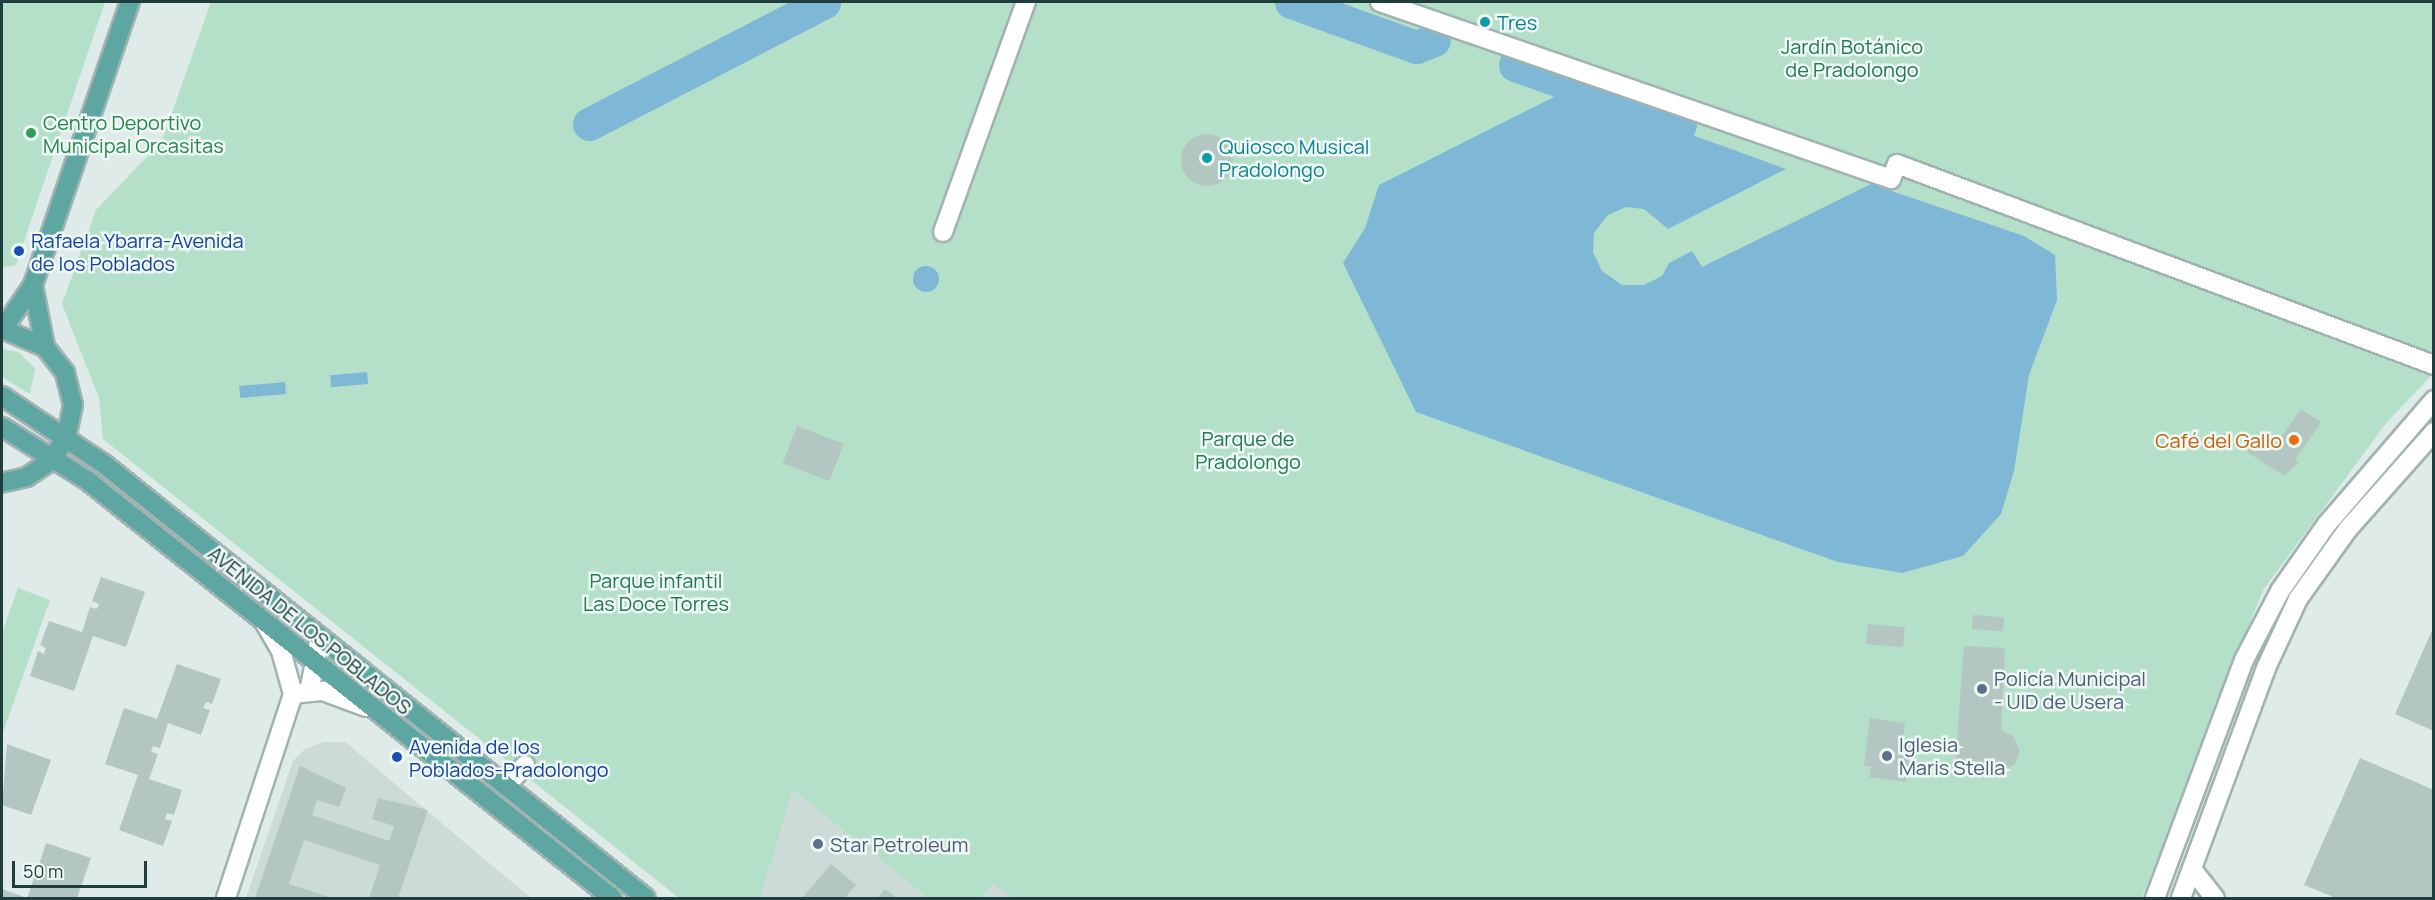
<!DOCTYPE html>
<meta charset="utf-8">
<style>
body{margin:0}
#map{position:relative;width:2435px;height:900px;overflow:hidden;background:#deebe8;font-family:Manrope,sans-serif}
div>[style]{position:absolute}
.built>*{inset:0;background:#ccdbd7}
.green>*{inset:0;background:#b4dfc8}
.water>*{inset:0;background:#7fb8d7;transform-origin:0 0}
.round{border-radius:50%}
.river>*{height:33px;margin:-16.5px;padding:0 16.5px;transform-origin:16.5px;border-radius:16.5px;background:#7fb8d7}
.building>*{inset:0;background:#b3c6c2;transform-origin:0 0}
.roads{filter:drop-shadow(2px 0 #a1b3b1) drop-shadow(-2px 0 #a1b3b1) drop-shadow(0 2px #a1b3b1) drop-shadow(0 -2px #a1b3b1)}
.minor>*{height:18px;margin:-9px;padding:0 9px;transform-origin:9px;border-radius:9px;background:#fff}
.major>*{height:18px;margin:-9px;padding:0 9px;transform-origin:9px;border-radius:9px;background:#5da6a2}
.dots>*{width:16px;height:16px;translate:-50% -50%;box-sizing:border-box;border:3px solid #eef8f5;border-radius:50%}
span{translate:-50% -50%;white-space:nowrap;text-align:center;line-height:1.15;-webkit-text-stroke:5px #eef8f5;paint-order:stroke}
.culture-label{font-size:20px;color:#0d838f}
.left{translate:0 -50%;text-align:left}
.park-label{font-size:20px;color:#247755}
.leisure-label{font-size:20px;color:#27864d}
.transit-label{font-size:20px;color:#164399}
.food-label{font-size:20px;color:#c56008}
.right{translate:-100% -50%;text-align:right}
.street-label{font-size:20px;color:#1e3d3b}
.service-label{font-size:20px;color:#4e5e75}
.frame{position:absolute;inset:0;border:3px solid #1e3d3b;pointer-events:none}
.scale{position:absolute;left:12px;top:861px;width:135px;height:27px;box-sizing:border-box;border:3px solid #1e3d3b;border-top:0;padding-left:8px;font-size:18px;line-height:21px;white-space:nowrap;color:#1e3d3b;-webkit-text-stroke:4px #eef8f5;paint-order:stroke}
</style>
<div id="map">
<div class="built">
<div style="clip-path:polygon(324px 742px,345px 742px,531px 898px,246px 898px,293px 761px,305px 749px)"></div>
<div style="clip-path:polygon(793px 790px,928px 898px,760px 898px)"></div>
<div style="clip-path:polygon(993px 884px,1013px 898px,981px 898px)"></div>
</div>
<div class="green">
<div style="clip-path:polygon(2px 2px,105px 2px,16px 265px,2px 267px)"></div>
<div style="clip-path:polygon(211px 2px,2433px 2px,2433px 374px,2387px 422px,2263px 590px,2142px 898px,1013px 898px,993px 884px,981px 898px,928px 898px,793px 790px,760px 898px,679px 898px,103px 439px,99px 398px,62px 304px,96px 210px,162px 141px)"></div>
<div style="clip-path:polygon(2px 349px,18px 352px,35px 368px,30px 394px,2px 377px)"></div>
<div style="clip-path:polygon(18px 588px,50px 600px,2px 735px,2px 633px)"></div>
</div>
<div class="water">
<div style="clip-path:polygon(1568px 90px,1786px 169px,1668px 229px,1644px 209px,1626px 207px,1608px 215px,1594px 233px,1593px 252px,1602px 271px,1622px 285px,1644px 285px,1662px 276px,1669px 263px,1692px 251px,1702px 267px,1871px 184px,2024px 236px,2055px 255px,2057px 300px,2029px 375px,2014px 471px,2001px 514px,1963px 556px,1902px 573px,1838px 562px,1416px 412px,1343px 263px,1365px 228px,1379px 185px)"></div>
<div style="clip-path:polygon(583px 114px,600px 118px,595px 135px)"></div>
<div class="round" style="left:913px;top:266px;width:26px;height:26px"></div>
<div style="left:367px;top:372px;width:12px;height:37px;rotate:85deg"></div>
<div style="left:285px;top:382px;width:12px;height:46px;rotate:85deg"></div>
</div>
<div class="river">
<div style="left:1291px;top:2px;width:133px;rotate:19.8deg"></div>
<div style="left:1416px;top:47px;width:19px;rotate:-21deg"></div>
<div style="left:1515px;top:65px;width:175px;rotate:19.7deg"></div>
<div style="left:1680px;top:124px;width:5px;rotate:112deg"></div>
<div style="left:589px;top:124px;width:265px;rotate:-27.4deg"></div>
</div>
<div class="building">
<div class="round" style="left:1181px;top:134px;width:52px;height:52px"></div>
<div style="clip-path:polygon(2301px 409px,2321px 422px,2295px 460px,2299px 462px,2284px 476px,2247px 452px,2258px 434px,2275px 446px)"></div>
<div style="left:797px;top:426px;width:50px;height:40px;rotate:21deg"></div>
<div style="clip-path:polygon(101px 577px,145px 592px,126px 647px,93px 636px,74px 691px,30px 676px,38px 651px,44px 654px,46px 648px,40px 645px,49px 621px,82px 632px,90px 607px,97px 609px,99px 604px,92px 601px)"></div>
<div style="left:1973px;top:615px;width:31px;height:14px;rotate:4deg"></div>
<div style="left:1868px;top:624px;width:37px;height:20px;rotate:5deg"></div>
<div style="clip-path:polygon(2434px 626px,2434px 731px,2395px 714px)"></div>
<div style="clip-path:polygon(1964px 646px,2005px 648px,2001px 730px,2014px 737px,2020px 751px,2015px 764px,2003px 771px,1955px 767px)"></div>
<div style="clip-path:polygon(177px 664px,221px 679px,212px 704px,206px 702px,203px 708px,210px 710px,201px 735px,168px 723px,160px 748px,153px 746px,151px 752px,158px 754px,149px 779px,182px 790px,174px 815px,167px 813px,165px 819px,172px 821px,163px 846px,119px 830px,138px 775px,105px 764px,124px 708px,157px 719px)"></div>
<div style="clip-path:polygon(1870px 718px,1905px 723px,1902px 744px,1911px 745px,1906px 782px,1869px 777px,1871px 767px,1864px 766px)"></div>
<div style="clip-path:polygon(7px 744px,51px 760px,31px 815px,2px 805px)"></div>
<div style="clip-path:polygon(2360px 758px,2434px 790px,2434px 898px,2336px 898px,2304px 885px)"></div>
<div style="clip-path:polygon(300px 766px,346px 788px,339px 807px,317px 800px,312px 815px,389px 841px,394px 826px,372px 819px,378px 798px,428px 810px,398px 898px,369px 898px,380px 865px,304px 840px,289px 884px,332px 898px,255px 898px)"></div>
<div style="clip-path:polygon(46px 843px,91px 858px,77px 898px,2px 898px,2px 889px,27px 898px,36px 873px,42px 875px,44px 870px,38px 868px)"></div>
<div style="clip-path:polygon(831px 864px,856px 885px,845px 898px,802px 898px)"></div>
<div style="clip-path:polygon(885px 889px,897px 898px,877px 898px)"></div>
</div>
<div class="roads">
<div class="minor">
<div style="left:1380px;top:2px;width:541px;rotate:19.11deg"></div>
<div style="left:1891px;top:179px;width:16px;rotate:-68deg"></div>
<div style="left:1897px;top:164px;width:573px;rotate:20.52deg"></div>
<div style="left:943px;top:232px;width:245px;rotate:-70.2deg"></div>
<div style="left:309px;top:692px;width:56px;rotate:-78.7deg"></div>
<div style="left:293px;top:694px;width:30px;rotate:-6deg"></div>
<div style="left:323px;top:691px;width:46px;rotate:20.4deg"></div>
<div style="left:507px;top:785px;width:27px;rotate:-48deg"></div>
<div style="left:2192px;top:869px;width:37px;rotate:52deg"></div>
<div style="left:226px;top:898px;width:215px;rotate:-71.8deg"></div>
<div style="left:293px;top:694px;width:45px;rotate:-105.6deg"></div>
<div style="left:281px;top:651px;width:34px;rotate:-120deg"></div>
<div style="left:2155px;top:898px;width:254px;rotate:-69.5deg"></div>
<div style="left:2244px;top:660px;width:78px;rotate:-62.4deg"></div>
<div style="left:2280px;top:591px;width:82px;rotate:-55deg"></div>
<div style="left:2327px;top:524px;width:164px;rotate:-49.2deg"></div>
<div style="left:2181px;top:898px;width:245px;rotate:-69.7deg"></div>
<div style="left:2266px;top:668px;width:76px;rotate:-65.1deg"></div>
<div style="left:2298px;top:599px;width:86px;rotate:-54.5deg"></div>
<div style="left:2348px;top:529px;width:130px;rotate:-48.4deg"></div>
</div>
<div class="major">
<div style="left:33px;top:285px;width:63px;rotate:79deg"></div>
<div style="left:2px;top:329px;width:47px;rotate:22.7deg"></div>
<div style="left:45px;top:347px;width:33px;rotate:52deg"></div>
<div style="left:65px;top:373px;width:33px;rotate:76deg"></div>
<div style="left:73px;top:405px;width:33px;rotate:102deg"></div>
<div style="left:66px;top:437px;width:27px;rotate:121deg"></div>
<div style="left:52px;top:460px;width:30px;rotate:146deg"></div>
<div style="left:27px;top:477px;width:26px;rotate:167deg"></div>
<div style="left:3px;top:329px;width:53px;rotate:-55.7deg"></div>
<div style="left:33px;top:285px;width:299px;rotate:-71.1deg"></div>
<div style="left:2px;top:396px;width:123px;rotate:33.7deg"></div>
<div style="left:104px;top:464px;width:694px;rotate:38.69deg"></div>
<div style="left:2px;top:427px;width:102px;rotate:32.1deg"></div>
<div style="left:88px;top:481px;width:670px;rotate:38.51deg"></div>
</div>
</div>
<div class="dots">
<div style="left:1485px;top:22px;background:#0f9aa8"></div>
<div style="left:31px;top:133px;background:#2e9e5b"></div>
<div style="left:1207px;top:158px;background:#0f9aa8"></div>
<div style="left:19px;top:251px;background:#1a4fb4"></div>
<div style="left:2294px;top:440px;background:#e8710a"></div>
<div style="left:1982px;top:689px;background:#5c6f8a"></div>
<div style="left:1887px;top:756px;background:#5c6f8a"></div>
<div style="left:397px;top:757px;background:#1a4fb4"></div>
<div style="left:818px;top:844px;background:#5c6f8a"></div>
</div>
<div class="culture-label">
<span class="left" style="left:1497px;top:22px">Tres</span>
<span class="left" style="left:1219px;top:158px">Quiosco Musical<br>Pradolongo</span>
</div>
<div class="park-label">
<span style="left:1852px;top:58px">Jardín Botánico<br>de Pradolongo</span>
<span style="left:1248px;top:450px">Parque de<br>Pradolongo</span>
<span style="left:656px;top:592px">Parque infantil<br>Las Doce Torres</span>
</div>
<div class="leisure-label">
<span class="left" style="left:43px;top:134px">Centro Deportivo<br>Municipal Orcasitas</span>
</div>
<div class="transit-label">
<span class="left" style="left:31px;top:252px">Rafaela Ybarra-Avenida<br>de los Poblados</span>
<span class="left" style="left:409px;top:758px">Avenida de los<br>Poblados-Pradolongo</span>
</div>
<div class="food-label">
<span class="right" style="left:2282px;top:440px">Café del Gallo</span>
</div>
<div class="street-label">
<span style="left:310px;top:630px;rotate:39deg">AVENIDA DE LOS POBLADOS</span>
</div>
<div class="service-label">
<span class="left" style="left:1994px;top:690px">Policía Municipal<br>- UID de Usera</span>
<span class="left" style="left:1899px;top:756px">Iglesia<br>Maris Stella</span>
<span class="left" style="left:830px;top:844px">Star Petroleum</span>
</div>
<div class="frame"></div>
<div class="scale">50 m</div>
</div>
